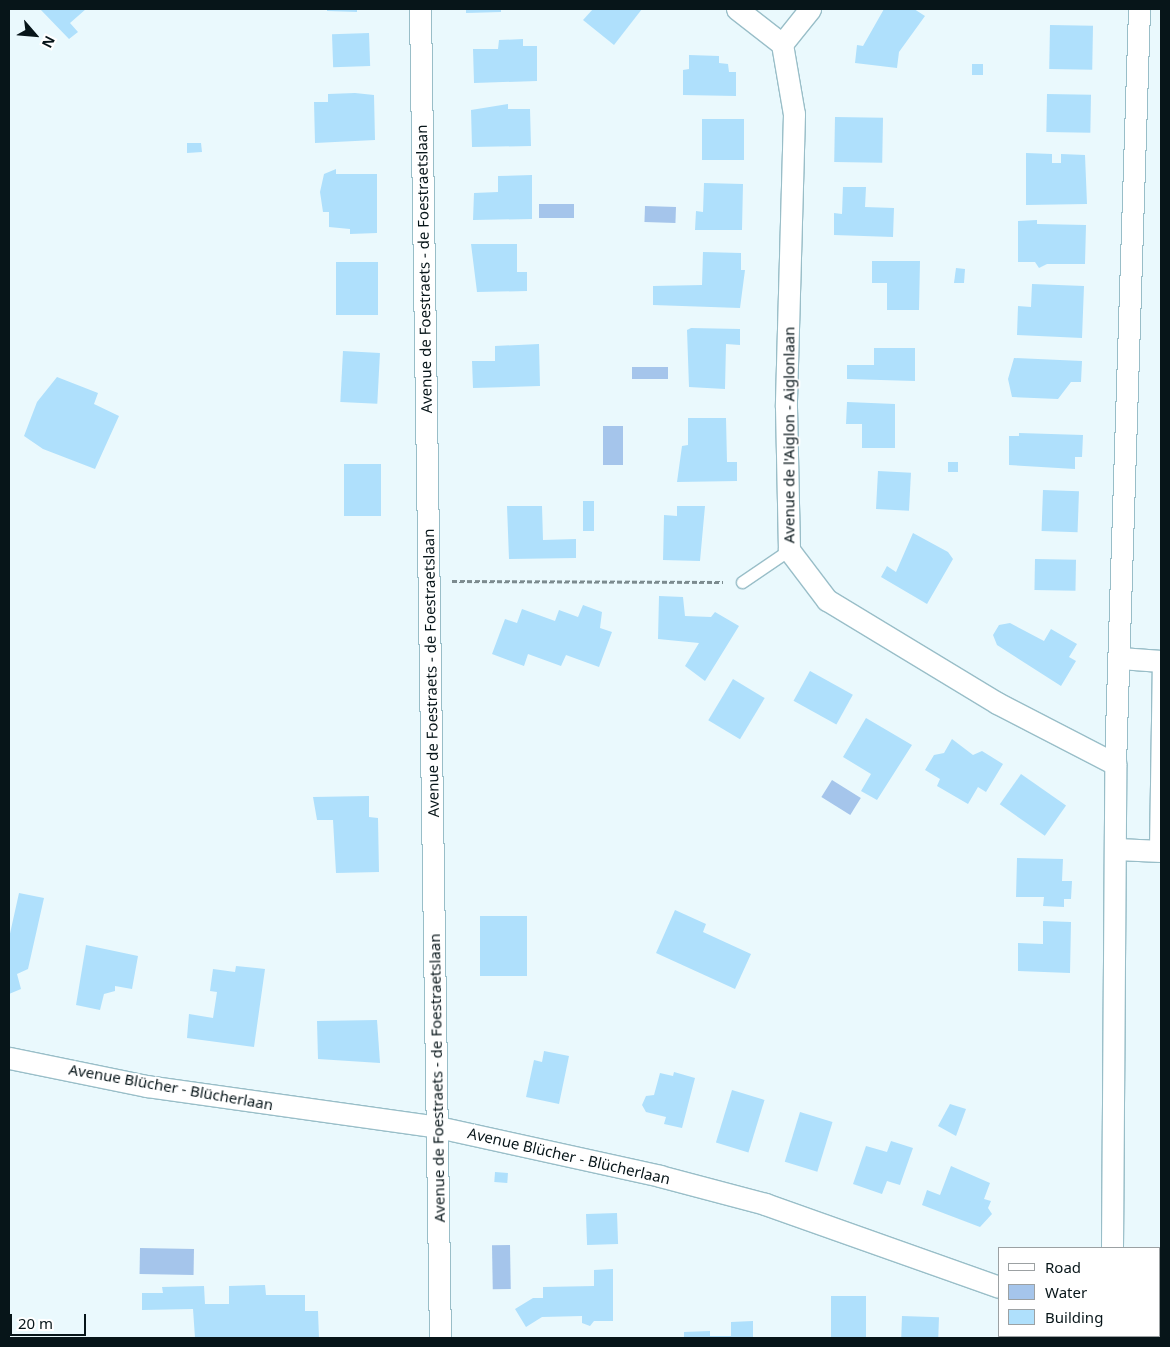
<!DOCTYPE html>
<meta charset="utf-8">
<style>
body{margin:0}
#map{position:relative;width:1170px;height:1347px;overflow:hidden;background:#eaf9fd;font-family:"Noto Sans",sans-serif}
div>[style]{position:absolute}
.water>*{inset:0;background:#a5c5eb;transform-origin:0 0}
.building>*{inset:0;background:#afe0fc;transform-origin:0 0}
.path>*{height:3px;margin-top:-1.5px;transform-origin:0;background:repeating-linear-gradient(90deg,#7c8b8f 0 5px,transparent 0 7.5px)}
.roads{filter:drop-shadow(1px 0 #99bec8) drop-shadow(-1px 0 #99bec8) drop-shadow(0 1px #99bec8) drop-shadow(0 -1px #99bec8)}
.lane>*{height:11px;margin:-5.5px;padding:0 5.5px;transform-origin:5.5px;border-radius:5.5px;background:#fff}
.street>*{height:21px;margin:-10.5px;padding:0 10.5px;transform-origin:10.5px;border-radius:10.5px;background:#fff}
span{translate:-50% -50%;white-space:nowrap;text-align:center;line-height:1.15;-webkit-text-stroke:4px #fff;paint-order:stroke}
.street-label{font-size:15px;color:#071519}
.frame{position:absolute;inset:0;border:10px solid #071519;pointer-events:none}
.legend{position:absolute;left:998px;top:1247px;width:162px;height:90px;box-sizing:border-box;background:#fff;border:1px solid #9ca1a3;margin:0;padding:6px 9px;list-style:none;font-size:15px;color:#071519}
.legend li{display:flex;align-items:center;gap:10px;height:25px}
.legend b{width:25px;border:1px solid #9ca1a3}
.north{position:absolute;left:10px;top:10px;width:50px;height:50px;-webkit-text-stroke:4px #fff;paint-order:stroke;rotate:117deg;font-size:14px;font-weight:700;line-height:20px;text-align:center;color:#071519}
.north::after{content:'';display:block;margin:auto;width:18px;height:22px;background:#071519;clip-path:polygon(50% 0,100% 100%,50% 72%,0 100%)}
.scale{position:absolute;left:10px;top:1314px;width:76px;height:22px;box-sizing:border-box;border:2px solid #071519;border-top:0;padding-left:6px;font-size:15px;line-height:18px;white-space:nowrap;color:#071519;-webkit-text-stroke:4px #fff;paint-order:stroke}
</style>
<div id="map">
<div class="water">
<div style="left:539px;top:204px;width:35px;height:14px"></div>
<div style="left:645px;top:206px;width:31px;height:16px;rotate:2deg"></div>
<div style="left:632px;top:367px;width:36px;height:12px"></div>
<div style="left:603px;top:426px;width:20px;height:39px"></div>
<div style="left:832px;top:780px;width:34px;height:20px;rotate:32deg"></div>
<div style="left:510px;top:1245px;width:44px;height:18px;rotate:89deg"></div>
<div style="left:140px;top:1248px;width:54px;height:26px;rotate:1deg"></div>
</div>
<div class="building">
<div style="clip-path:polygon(40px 9px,86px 9px,70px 23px,78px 32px,69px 39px)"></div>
<div style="clip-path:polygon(327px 9px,357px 9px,357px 12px,327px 11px)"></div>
<div style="clip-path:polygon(466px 9px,501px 9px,501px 12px,466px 13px)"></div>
<div style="clip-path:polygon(593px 9px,642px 9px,614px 45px,583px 20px)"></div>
<div style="clip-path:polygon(884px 9px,914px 9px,925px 16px,899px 52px,897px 68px,855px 63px,857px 45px,863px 46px)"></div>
<div style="left:1050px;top:25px;width:43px;height:44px;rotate:1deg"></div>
<div style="left:369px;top:33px;width:33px;height:37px;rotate:88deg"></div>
<div style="clip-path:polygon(523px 39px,523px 46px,537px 46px,537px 81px,474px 83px,473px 49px,498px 49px,499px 40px)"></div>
<div style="clip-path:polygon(689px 55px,719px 56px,719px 63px,728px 64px,729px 72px,736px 72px,736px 96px,683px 95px,683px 70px,689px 69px)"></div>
<div style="left:972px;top:64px;width:11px;height:11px"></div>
<div style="clip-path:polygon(355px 93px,374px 95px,375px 140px,315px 143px,314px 102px,328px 102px,328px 94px)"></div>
<div style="left:1047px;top:94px;width:44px;height:38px;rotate:1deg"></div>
<div style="clip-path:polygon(508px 104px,508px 109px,530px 109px,531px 146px,472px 147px,471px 110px)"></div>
<div style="left:835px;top:117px;width:48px;height:45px;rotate:1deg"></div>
<div style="left:702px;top:119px;width:42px;height:41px"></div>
<div style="clip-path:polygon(187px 143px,201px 143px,202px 152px,187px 153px)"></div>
<div style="clip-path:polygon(1026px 153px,1052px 154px,1052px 163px,1061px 163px,1061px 154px,1085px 155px,1087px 204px,1026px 205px)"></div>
<div style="clip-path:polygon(336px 169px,336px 174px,377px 174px,377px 233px,350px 234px,350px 229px,329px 227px,329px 212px,323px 212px,320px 192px,324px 174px)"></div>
<div style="clip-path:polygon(532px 175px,532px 219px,473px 220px,474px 193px,498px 192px,498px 176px)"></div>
<div style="clip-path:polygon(704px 183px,743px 184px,742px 230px,695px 230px,696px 211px,703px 212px)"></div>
<div style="clip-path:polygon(843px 187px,866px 187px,865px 207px,894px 208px,893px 237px,834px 235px,834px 213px,842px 214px)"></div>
<div style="clip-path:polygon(1037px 220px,1037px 224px,1086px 225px,1085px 264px,1047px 264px,1039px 268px,1035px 262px,1018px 262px,1018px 221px)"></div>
<div style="clip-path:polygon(471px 244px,517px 244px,517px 272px,527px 272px,527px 291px,477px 292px)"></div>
<div style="clip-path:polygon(703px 252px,741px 253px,741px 270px,745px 270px,740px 308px,653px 305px,653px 286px,702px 285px)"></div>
<div style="clip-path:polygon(872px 261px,920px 261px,919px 310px,887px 310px,887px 283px,872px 283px)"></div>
<div style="left:336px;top:262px;width:42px;height:53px"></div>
<div style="clip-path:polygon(956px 268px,965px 269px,964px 283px,954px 283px)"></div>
<div style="clip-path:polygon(1032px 284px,1084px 286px,1082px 338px,1017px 335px,1018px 306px,1031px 307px)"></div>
<div style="clip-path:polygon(691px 328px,740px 329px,740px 345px,726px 344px,725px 389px,689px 387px,687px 330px)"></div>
<div style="clip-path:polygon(539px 344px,540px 386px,473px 388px,472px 361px,495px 361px,495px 346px)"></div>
<div style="clip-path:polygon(874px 348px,915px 348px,915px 381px,847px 379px,847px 365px,874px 365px)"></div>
<div style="left:343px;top:351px;width:37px;height:51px;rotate:3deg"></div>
<div style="clip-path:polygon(1014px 358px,1082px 361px,1081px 382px,1071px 382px,1058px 399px,1012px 397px,1008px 379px)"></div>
<div style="clip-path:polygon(57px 377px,98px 393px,94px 404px,119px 416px,95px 469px,43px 449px,24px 436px,37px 402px)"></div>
<div style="clip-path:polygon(847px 402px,895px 404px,895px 448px,862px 448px,862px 424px,846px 424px)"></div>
<div style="clip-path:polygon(688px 418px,726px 418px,727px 462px,737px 462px,737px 481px,677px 482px,682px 446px,688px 445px)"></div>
<div style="clip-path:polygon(1019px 433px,1083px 435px,1082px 457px,1075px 457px,1075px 469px,1009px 465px,1009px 436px,1019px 436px)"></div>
<div style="left:948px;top:462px;width:10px;height:10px"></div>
<div style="left:344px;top:464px;width:37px;height:52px"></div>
<div style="left:878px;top:471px;width:33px;height:38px;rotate:3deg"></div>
<div style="left:1043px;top:490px;width:36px;height:41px;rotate:2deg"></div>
<div style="left:583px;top:501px;width:11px;height:30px"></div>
<div style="clip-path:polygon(507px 506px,542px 506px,543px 540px,576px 539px,576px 558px,509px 559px)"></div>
<div style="clip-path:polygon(677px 506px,705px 506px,700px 561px,663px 560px,664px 515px,677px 516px)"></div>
<div style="clip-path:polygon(913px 533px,948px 552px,953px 559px,927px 604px,881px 577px,887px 566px,896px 572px)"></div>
<div style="left:1035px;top:559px;width:41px;height:31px;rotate:1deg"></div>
<div style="clip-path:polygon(659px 596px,683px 597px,685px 616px,711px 617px,715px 612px,739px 626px,705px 681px,685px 666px,699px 643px,658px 639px)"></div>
<div style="clip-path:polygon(583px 605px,602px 612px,600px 628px,612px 632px,599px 667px,566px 655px,561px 666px,528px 654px,524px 666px,492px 654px,505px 619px,517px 623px,522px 609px,555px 621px,559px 610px,578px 617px)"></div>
<div style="clip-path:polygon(1010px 623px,1044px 641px,1051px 629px,1077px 644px,1069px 657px,1076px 661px,1061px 686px,997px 645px,993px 635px,999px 625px)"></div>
<div style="left:810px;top:671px;width:49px;height:34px;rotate:29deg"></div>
<div style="left:733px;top:679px;width:37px;height:48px;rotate:31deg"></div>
<div style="clip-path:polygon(866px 718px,912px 745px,877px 800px,861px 791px,871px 774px,843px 757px)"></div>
<div style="clip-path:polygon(952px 739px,973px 755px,982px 751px,1003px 764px,986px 792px,978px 787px,968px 804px,937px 786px,940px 779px,925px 770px,934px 755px,944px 753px)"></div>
<div style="left:1021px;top:774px;width:55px;height:37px;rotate:35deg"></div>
<div style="clip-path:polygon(369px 796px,369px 817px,378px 818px,379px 872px,336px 873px,333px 820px,317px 820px,313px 797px)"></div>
<div style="clip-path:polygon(1017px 858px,1063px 859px,1062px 881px,1072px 881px,1071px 899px,1064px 899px,1064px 907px,1043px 906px,1044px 897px,1016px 897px)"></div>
<div style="clip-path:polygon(19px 893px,44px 898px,28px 969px,17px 974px,21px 989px,9px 994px,9px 938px)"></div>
<div style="clip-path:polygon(675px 910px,706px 924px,703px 932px,751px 954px,735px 989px,656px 953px)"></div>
<div style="left:527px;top:916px;width:60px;height:47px;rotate:90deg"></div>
<div style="clip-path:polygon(1043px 921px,1071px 922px,1070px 973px,1018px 971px,1018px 943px,1043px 944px)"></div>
<div style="clip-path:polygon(86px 945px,138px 956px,132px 989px,115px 986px,115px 991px,104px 994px,100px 1010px,76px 1005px)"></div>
<div style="clip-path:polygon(236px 966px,265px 969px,254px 1047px,187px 1038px,189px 1014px,213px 1018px,217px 992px,210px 991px,213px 969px,235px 972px)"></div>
<div style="clip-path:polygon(377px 1020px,380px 1063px,318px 1059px,317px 1021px)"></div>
<div style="clip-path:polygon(544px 1051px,569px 1056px,559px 1104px,526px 1097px,534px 1060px,542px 1062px)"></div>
<div style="clip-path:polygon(674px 1072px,695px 1078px,682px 1128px,664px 1124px,666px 1117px,646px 1112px,642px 1105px,646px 1096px,654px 1095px,660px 1073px,673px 1076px)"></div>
<div style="left:732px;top:1090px;width:34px;height:55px;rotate:17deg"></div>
<div style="clip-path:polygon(950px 1104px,966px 1109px,956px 1136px,938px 1126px)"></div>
<div style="left:800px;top:1112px;width:34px;height:52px;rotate:17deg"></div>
<div style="clip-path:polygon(891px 1141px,913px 1148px,900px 1185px,887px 1181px,882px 1194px,853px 1184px,866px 1146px,887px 1152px)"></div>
<div style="clip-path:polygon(951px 1166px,990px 1183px,984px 1199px,991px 1201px,988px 1208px,992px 1214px,980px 1227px,922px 1205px,927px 1190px,940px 1195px)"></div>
<div style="left:495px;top:1172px;width:13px;height:10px;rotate:4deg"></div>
<div style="left:617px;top:1213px;width:31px;height:31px;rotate:88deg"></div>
<div style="clip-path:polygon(613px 1269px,613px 1321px,594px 1321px,590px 1326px,582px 1323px,582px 1316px,542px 1317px,526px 1327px,515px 1309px,533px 1298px,543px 1298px,543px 1287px,594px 1286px,594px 1270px)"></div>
<div style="clip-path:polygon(265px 1285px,266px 1295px,305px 1295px,305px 1311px,318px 1311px,319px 1338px,195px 1338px,193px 1309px,142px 1310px,142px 1293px,163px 1293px,162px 1287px,204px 1286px,205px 1304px,229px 1304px,229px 1286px)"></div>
<div style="left:831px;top:1296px;width:35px;height:42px"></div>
<div style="left:902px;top:1316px;width:37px;height:22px;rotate:2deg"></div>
<div style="clip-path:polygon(753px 1321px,753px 1338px,684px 1338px,684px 1332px,710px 1331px,710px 1336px,731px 1336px,731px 1322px)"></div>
</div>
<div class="path">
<div style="left:452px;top:581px;width:271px;rotate:0.2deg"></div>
</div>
<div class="roads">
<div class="lane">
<div style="left:742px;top:582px;width:57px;rotate:-34.2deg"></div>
<div style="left:1155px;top:848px;width:188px;rotate:-89.1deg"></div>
</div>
<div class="street">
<div style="left:420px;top:9px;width:1329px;rotate:89.14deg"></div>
<div style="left:737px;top:9px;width:57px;rotate:37.9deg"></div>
<div style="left:782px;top:44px;width:71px;rotate:80.3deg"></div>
<div style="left:794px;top:114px;width:293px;rotate:91.6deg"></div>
<div style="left:786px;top:407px;width:143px;rotate:88.8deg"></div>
<div style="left:789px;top:550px;width:63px;rotate:52.8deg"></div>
<div style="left:827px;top:600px;width:199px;rotate:31.2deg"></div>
<div style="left:997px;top:703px;width:133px;rotate:27.3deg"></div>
<div style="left:782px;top:44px;width:45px;rotate:-51.3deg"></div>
<div style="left:1120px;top:658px;width:41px;rotate:4.2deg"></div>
<div style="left:1116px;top:849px;width:45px;rotate:2.5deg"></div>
<div style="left:9px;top:1058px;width:141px;rotate:11.5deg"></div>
<div style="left:147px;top:1086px;width:294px;rotate:8deg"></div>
<div style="left:438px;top:1127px;width:227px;rotate:12.4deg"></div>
<div style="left:660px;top:1176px;width:109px;rotate:14.9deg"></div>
<div style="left:765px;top:1204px;width:248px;rotate:19.5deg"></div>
<div style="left:1112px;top:1248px;width:484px;rotate:-89.6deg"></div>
<div style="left:1115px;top:764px;width:755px;rotate:-88.18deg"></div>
<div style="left:1111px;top:1338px;width:2px;rotate:-90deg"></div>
</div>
</div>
<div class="street-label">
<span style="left:424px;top:269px;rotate:-91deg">Avenue de Foestraets - de Foestraetslaan</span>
<span style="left:789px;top:435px;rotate:-90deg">Avenue de l'Aiglon - Aiglonlaan</span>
<span style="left:431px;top:673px;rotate:-91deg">Avenue de Foestraets - de Foestraetslaan</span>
<span style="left:437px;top:1078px;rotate:-91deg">Avenue de Foestraets - de Foestraetslaan</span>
<span style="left:171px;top:1087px;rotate:10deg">Avenue Blücher - Blücherlaan</span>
<span style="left:569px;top:1156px;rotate:13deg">Avenue Blücher - Blücherlaan</span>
</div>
<div class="frame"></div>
<ul class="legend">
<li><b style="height:6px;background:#fff"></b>Road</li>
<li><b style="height:14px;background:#a5c5eb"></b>Water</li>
<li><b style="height:14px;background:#afe0fc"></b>Building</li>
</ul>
<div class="north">N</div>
<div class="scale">20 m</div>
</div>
